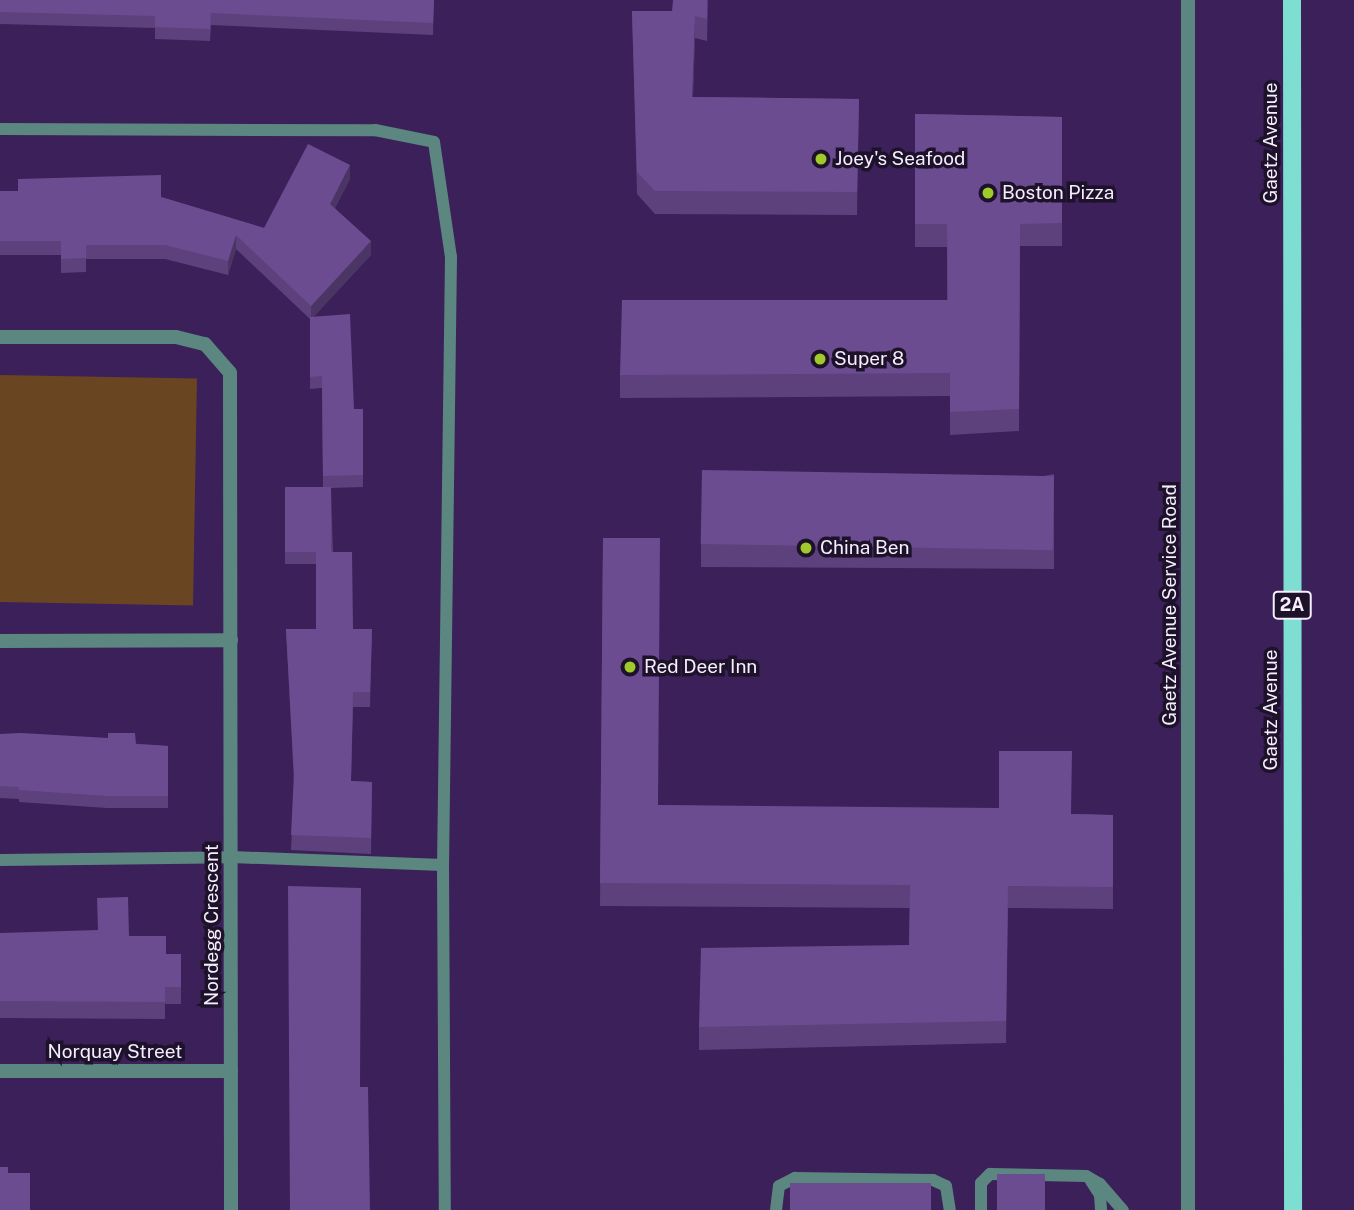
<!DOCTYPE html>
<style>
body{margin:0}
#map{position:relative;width:1354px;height:1210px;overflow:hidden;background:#3c2059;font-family:"Public Sans",sans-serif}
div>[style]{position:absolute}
.green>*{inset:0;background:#694521;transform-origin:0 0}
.lane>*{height:12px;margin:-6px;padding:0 6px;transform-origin:6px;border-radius:6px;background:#5b8780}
.street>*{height:14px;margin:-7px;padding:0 7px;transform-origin:7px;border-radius:7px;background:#5b8780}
.primary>*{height:18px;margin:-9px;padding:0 9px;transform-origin:9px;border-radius:9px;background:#7eded1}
.wall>*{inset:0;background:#5c417c}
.shaded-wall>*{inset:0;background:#4b3565}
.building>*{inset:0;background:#6b4c90;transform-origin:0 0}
.dots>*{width:19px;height:19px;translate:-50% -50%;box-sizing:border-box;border:4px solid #1e122b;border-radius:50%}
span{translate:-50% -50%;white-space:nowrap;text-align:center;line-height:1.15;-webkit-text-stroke:7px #1e122b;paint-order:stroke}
.shield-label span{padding:2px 5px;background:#1e122b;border:2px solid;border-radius:5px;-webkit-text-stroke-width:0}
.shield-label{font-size:18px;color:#f4eefd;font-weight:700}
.street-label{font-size:19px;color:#f4eefd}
.poi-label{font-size:19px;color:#f4eefd}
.left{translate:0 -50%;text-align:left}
</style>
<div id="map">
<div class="green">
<div style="left:0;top:375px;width:197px;height:227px;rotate:1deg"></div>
</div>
<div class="lane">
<div style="left:0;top:129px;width:375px;rotate:0.2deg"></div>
<div style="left:375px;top:130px;width:60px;rotate:11.5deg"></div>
<div style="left:434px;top:142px;width:116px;rotate:81.6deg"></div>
<div style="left:451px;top:257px;width:608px;rotate:90.75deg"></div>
<div style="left:443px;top:865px;width:345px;rotate:89.7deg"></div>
<div style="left:0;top:860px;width:232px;rotate:-0.7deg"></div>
<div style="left:232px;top:857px;width:211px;rotate:2.2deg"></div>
<div style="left:1091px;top:1181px;width:17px;rotate:57deg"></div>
<div style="left:1100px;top:1195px;width:15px;rotate:86deg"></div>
<div style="left:776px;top:1210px;width:24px;rotate:-83deg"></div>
<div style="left:779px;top:1186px;width:18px;rotate:-27deg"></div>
<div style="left:795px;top:1178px;width:138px;rotate:0.8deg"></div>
<div style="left:933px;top:1180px;width:14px;rotate:25deg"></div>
<div style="left:946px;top:1186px;width:24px;rotate:81deg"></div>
<div style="left:981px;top:1210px;width:27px;rotate:-90deg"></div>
<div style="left:981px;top:1183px;width:13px;rotate:-45deg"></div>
<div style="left:990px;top:1174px;width:96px;rotate:1.2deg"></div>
<div style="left:1086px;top:1176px;width:16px;rotate:30deg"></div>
<div style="left:1100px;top:1184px;width:35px;rotate:49deg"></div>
</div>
<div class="street">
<div style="left:1188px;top:0;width:1210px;rotate:90deg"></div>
<div style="left:0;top:337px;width:176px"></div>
<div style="left:176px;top:337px;width:30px;rotate:14deg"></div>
<div style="left:205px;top:344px;width:38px;rotate:49deg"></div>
<div style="left:230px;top:373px;width:837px;rotate:89.93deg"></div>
<div style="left:0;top:641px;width:231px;rotate:-0.2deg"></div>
<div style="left:0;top:1071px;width:231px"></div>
</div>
<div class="primary">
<div style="left:1292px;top:0;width:1210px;rotate:89.95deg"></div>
</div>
<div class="wall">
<div style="clip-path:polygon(0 0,434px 0,433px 35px,211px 25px,210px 41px,155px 39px,155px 28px,0 24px)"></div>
<div style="clip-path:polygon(708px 0,707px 41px,695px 38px,693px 97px,859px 99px,857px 215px,655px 214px,637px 194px,632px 11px,672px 11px)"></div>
<div style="clip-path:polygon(915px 114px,1062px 117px,1062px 246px,1020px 246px,1019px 431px,950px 435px,950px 396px,620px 398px,620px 375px,947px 300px,947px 247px,915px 247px)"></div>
<div style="clip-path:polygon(350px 179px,335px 208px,371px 255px,313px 317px,354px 409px,363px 409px,363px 487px,331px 488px,333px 552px,353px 629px,372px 629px,370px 707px,353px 707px,351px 781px,372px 782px,371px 854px,291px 850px,294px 782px,286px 629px,316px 629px,316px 564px,285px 564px,285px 487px,323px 487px,322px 388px,310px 389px,310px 319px,236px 249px,228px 275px,165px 259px,86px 259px,86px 272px,61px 273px,61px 255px,0 255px,0 191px,161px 197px,264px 228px)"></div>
<div style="clip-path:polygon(1054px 474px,1054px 569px,701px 567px,701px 544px)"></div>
<div style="clip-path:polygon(603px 538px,658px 805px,1113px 815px,1113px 909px,1008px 908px,1006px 1043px,699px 1050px,699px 1027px,909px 945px,910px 908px,600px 906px)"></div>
<div style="clip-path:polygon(0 734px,168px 746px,168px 808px,107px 808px,19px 802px,19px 799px,0 798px)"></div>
<div style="clip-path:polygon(0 933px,129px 936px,166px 954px,181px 954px,181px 1004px,165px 1004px,165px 1019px,0 1018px)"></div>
</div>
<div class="shaded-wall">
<div style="clip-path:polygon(695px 16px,695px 38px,692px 120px,692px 97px)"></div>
<div style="clip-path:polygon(350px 165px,350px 179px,330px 218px,330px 204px)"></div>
<div style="clip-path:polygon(236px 235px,236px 249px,228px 275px,228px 261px)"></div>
<div style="clip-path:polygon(371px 241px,371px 255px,311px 320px,311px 306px)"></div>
</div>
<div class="building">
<div style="clip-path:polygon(0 0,434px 0,433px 23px,211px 13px,210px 29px,155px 27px,155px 16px,0 12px)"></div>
<div style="clip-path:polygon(673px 0,707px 0,707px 19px,695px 16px,692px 97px,859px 99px,857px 192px,655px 191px,637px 172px,632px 11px,672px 11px)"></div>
<div style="clip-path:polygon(915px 114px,1062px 117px,1062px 223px,1020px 224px,1019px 409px,950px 412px,950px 373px,620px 375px,622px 300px,948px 300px,947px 224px,915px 224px)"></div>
<div style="clip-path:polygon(308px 144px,350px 165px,330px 204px,371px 241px,311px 306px,236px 235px,228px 261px,165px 245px,86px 245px,86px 258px,61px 259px,61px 241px,0 241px,0 191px,18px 191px,18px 179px,161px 175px,161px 197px,264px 228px)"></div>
<div style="clip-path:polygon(350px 314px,354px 409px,363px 409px,363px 475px,323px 476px,322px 376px,310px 377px,310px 317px)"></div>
<div style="left:702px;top:470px;width:352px;height:74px;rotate:1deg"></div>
<div style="left:285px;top:487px;width:46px;height:65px"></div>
<div style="clip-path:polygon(603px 538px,660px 538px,658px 805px,999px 808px,999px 751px,1072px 751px,1071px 814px,1113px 815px,1113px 887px,1008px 886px,1006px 1021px,699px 1027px,701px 948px,909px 945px,910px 885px,600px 883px)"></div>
<div style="clip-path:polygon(316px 552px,352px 552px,353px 629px,372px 629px,370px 692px,353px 692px,351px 781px,372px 782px,371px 838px,291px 835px,294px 773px,286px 629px,316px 629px)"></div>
<div style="clip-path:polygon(21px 733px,108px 738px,108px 733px,135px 733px,136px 744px,168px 746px,168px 796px,107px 796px,19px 790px,19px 787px,0 786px,0 734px)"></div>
<div style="clip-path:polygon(288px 886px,361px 888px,360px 1087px,368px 1087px,370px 1210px,290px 1210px)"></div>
<div style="clip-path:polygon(128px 897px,129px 936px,166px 936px,166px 954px,181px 954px,181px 987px,165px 987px,165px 1002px,0 1001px,0 933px,98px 930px,97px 898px)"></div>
<div style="clip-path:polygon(0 1167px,8px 1167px,8px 1173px,30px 1173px,30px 1210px,0 1210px)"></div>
<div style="left:997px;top:1174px;width:48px;height:36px"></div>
<div style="left:790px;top:1183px;width:141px;height:27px"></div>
</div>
<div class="dots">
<div style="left:821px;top:159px;background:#a0c92c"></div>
<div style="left:988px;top:193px;background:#a0c92c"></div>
<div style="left:820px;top:359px;background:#a0c92c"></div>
<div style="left:806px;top:548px;background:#a0c92c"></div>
<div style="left:630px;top:667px;background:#a0c92c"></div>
</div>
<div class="shield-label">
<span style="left:1292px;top:605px">2A</span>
</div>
<div class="street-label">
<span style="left:1271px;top:143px;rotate:-90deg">Gaetz Avenue</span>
<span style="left:1170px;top:605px;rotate:-90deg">Gaetz Avenue Service Road</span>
<span style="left:1271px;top:710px;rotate:-90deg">Gaetz Avenue</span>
<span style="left:212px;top:925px;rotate:-90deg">Nordegg Crescent</span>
<span style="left:115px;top:1052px">Norquay Street</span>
</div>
<div class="poi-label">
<span class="left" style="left:835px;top:159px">Joey's Seafood</span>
<span class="left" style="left:1002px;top:193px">Boston Pizza</span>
<span class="left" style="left:834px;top:359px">Super 8</span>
<span class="left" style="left:820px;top:548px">China Ben</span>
<span class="left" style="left:644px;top:667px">Red Deer Inn</span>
</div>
</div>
